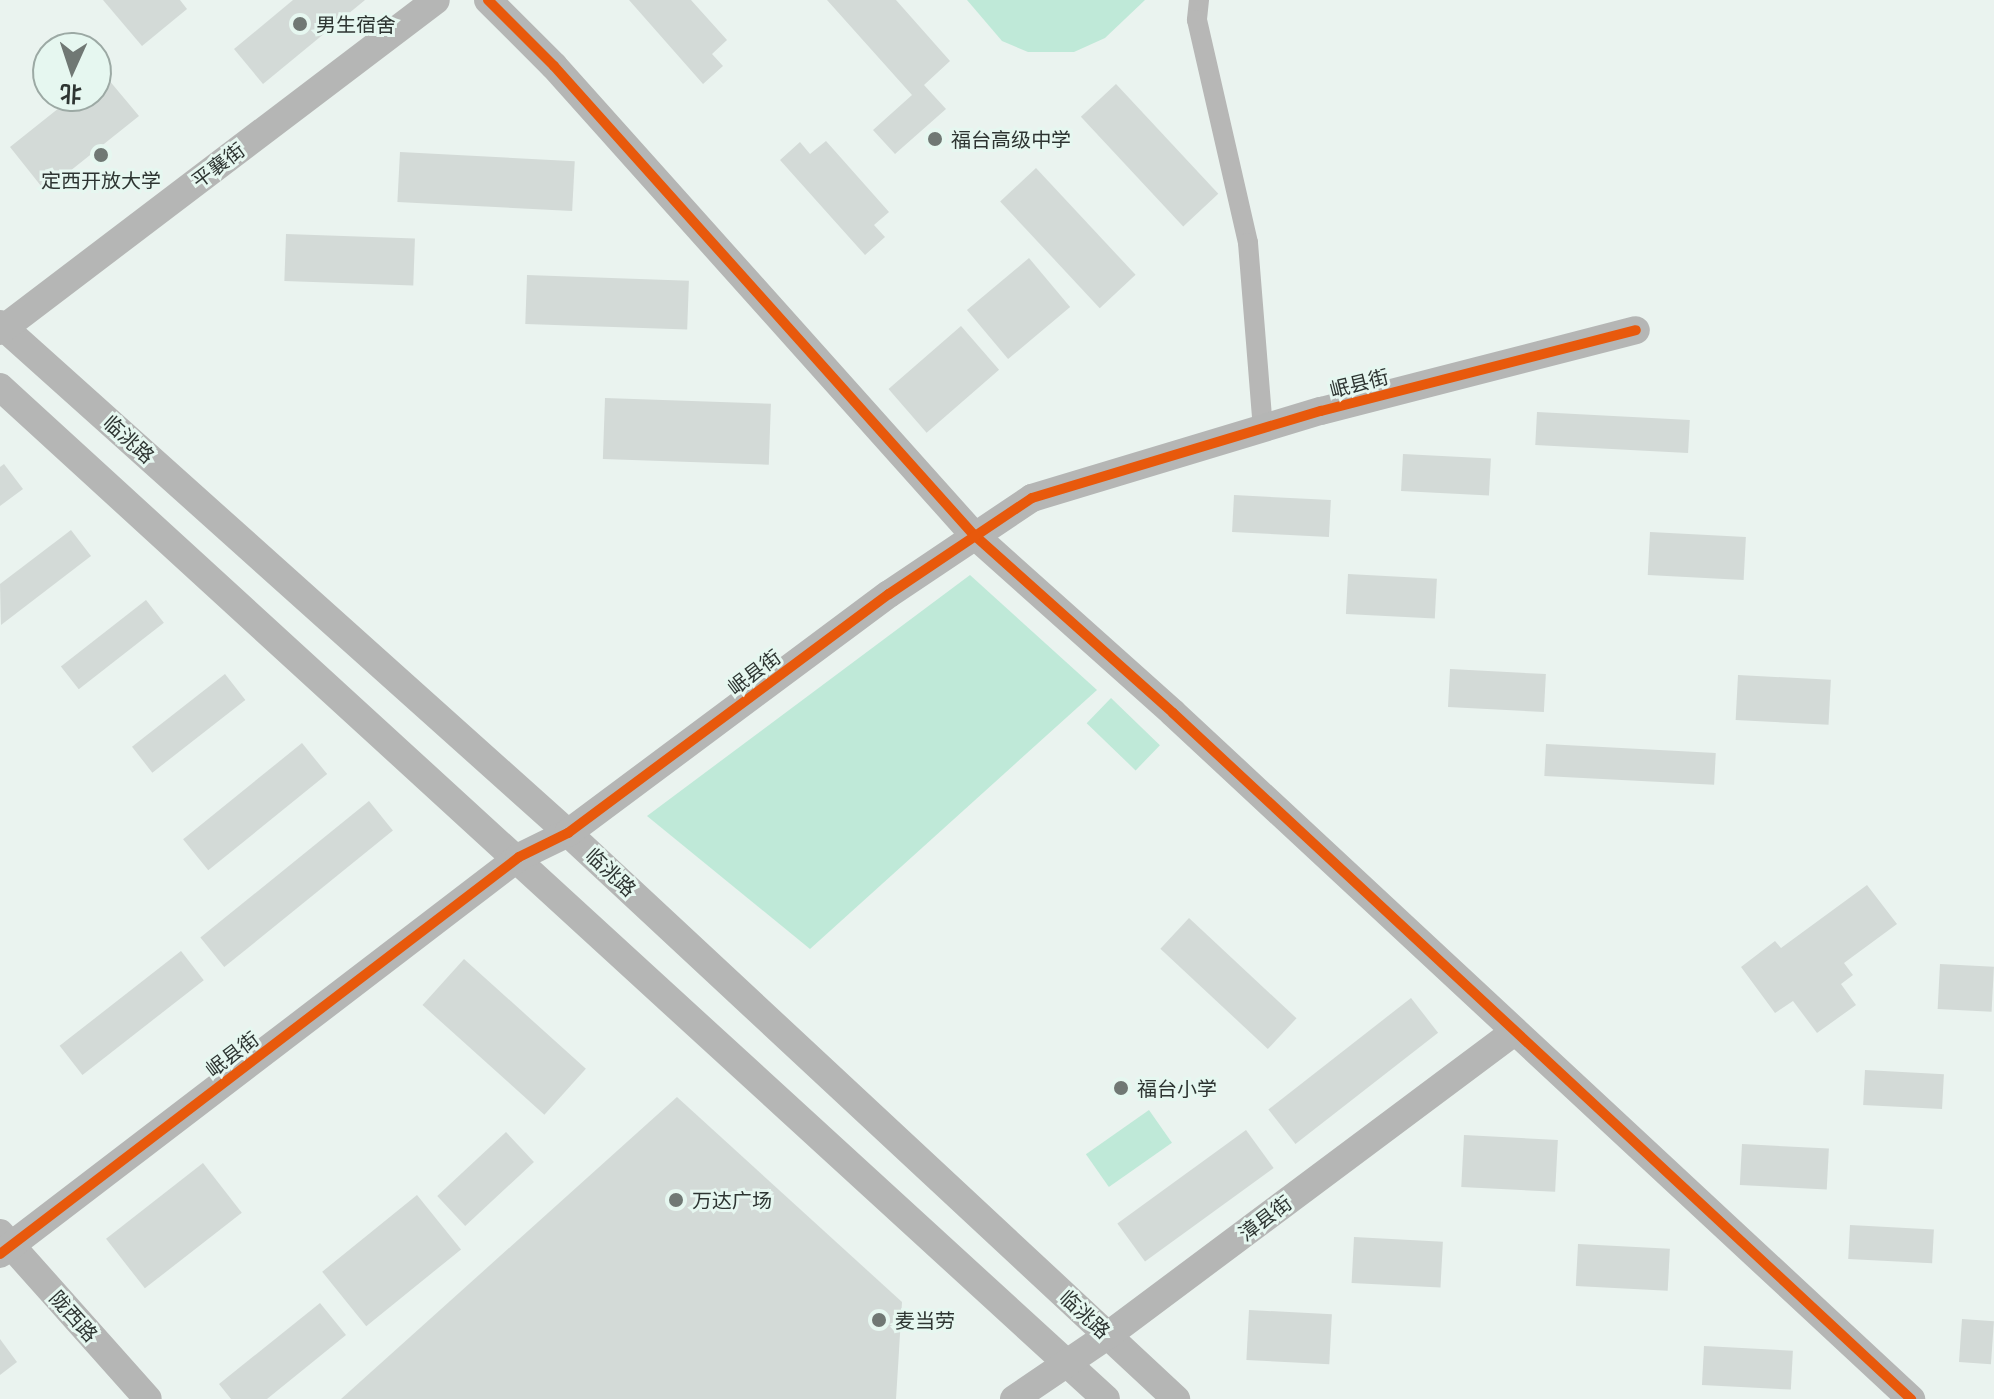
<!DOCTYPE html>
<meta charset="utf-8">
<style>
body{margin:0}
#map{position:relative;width:1994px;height:1399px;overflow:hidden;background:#eaf3ef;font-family:Commissioner,"Noto Sans SC",sans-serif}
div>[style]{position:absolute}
.green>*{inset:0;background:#bfe9d8;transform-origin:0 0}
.building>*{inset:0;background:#d3dad7;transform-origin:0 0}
.street>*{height:20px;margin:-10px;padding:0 10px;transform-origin:10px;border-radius:10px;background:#b7b7b6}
.secondary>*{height:28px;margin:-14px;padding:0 14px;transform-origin:14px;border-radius:14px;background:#b5b6b5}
.cycleway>*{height:10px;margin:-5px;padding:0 5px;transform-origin:5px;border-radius:5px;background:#e8590c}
.dots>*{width:22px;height:22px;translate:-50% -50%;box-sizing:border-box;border:4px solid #e6f7f0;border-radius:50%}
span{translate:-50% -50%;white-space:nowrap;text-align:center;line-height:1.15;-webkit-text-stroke:6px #e6f7f0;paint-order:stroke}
.poi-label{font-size:20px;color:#2e3532}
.left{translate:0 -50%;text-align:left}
.street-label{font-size:20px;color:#2e3532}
.north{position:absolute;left:32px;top:32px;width:80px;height:80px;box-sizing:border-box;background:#e6f7f0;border:2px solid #9ca9a4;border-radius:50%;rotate:183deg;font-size:22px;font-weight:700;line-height:32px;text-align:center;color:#2e3532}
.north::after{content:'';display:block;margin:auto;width:28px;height:36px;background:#707874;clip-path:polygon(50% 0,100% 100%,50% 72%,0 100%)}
</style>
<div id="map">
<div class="green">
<div style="clip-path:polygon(967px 0,1145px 0,1105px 38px,1074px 52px,1028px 52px,1002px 41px)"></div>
<div style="clip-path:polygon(970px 575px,1097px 690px,810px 949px,647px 816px)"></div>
<div style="left:1111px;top:698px;width:68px;height:35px;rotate:44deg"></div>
<div style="left:1149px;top:1110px;width:40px;height:77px;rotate:55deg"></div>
</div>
<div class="building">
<div style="clip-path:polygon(103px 0,180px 0,187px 9px,142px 46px)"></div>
<div style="clip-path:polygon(293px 0,365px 0,263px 84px,234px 49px)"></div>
<div style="clip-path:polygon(629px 0,691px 0,727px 40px,712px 54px,723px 66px,703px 84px)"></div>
<div style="clip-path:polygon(827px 0,896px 0,950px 61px,924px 85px,946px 109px,895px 154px,873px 130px,912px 95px)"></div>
<div style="clip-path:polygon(103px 73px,139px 116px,45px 191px,10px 147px,74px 96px,96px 96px,96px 79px)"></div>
<div style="left:1116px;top:84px;width:150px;height:48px;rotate:47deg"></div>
<div style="clip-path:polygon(826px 141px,889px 212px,874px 225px,885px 237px,865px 255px,780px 160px,800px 142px,810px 154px)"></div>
<div style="left:400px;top:152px;width:175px;height:50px;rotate:3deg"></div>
<div style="left:1036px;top:168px;width:146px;height:49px;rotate:47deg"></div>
<div style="left:286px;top:234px;width:129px;height:47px;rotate:2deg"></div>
<div style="left:1029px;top:258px;width:64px;height:81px;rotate:50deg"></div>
<div style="left:527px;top:275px;width:162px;height:49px;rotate:2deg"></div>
<div style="left:961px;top:326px;width:58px;height:96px;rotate:49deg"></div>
<div style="left:605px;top:398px;width:166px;height:61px;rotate:2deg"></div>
<div style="left:1537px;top:412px;width:153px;height:33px;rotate:3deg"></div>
<div style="left:1403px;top:454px;width:88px;height:37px;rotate:3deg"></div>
<div style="clip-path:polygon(4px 464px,23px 489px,0 506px,0 467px)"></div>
<div style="left:1234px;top:495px;width:97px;height:37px;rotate:3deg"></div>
<div style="clip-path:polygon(71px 530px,91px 556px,1px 625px,0 584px)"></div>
<div style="left:1650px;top:532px;width:96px;height:43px;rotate:3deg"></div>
<div style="left:1348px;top:574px;width:89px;height:40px;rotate:3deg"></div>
<div style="left:146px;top:600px;width:29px;height:108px;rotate:52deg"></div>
<div style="left:1450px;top:669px;width:96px;height:38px;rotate:3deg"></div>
<div style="left:225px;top:674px;width:33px;height:118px;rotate:52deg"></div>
<div style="left:1738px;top:675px;width:93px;height:45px;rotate:3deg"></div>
<div style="left:302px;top:743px;width:40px;height:153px;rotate:51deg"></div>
<div style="left:1546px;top:744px;width:170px;height:32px;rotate:3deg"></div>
<div style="left:369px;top:801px;width:38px;height:217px;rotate:51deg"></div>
<div style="clip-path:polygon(1867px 885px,1897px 924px,1844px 963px,1853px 975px,1841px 984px,1856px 1005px,1817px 1033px,1793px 1001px,1775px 1013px,1741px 967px,1775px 941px,1781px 948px)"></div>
<div style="left:1189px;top:918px;width:147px;height:42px;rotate:43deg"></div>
<div style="left:181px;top:951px;width:37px;height:154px;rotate:52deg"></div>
<div style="left:464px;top:959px;width:164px;height:62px;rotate:42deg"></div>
<div style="left:1940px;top:964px;width:54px;height:45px;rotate:3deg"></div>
<div style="left:1411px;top:998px;width:44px;height:181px;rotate:52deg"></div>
<div style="left:1865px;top:1070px;width:79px;height:35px;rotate:3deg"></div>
<div style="clip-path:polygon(677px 1097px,902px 1302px,896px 1399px,341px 1399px)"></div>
<div style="left:1246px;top:1130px;width:47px;height:159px;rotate:54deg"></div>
<div style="left:506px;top:1132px;width:41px;height:94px;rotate:47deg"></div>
<div style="left:1464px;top:1135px;width:94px;height:52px;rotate:3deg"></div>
<div style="left:1742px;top:1144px;width:87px;height:41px;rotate:3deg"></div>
<div style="left:203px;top:1163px;width:63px;height:123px;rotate:52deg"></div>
<div style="left:417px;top:1195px;width:70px;height:122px;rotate:51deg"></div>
<div style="left:1850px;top:1225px;width:84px;height:34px;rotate:3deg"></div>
<div style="left:1354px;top:1237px;width:89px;height:46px;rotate:3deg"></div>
<div style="left:1578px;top:1244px;width:92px;height:42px;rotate:3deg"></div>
<div style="clip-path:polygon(320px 1303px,346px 1335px,267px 1399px,231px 1399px,219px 1384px)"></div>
<div style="left:1249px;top:1310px;width:83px;height:50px;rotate:3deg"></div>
<div style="left:1962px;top:1319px;width:32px;height:43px;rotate:4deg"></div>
<div style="clip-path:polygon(0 1339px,17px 1362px,0 1375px)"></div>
<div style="left:1704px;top:1346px;width:89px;height:39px;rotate:3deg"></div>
</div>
<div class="street">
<div style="left:1199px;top:0;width:20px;rotate:96deg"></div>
<div style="left:1197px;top:20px;width:229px;rotate:77.1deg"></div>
<div style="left:1248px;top:243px;width:186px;rotate:85.4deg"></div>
</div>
<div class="secondary">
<div style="left:488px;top:0;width:93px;rotate:45deg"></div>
<div style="left:554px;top:66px;width:628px;rotate:48.16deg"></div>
<div style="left:973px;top:534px;width:268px;rotate:41.8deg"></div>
<div style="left:1173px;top:713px;width:1008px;rotate:42.91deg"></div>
<div style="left:0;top:324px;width:763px;rotate:41.86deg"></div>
<div style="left:568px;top:833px;width:831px;rotate:42.95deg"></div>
<div style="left:0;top:331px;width:547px;rotate:-37.2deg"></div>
<div style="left:0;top:387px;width:1499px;rotate:42.46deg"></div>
<div style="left:0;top:1233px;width:222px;rotate:48.3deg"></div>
<div style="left:0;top:1254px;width:653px;rotate:-37.41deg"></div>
<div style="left:519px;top:857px;width:55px;rotate:-26.1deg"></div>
<div style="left:568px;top:833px;width:400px;rotate:-36.7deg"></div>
<div style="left:889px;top:594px;width:172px;rotate:-33.9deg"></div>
<div style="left:1032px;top:498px;width:302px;rotate:-16.8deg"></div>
<div style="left:1321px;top:411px;width:325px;rotate:-14.4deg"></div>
<div style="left:1014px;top:1399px;width:112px;rotate:-34.1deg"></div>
<div style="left:1107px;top:1336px;width:508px;rotate:-36.76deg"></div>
</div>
<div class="cycleway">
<div style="left:488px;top:0;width:93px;rotate:45deg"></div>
<div style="left:554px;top:66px;width:628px;rotate:48.16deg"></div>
<div style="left:973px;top:534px;width:268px;rotate:41.8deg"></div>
<div style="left:1173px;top:713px;width:1008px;rotate:42.91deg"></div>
<div style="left:0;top:1254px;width:653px;rotate:-37.41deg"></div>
<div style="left:519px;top:857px;width:55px;rotate:-26.1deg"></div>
<div style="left:568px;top:833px;width:400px;rotate:-36.7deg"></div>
<div style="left:889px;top:594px;width:172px;rotate:-33.9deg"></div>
<div style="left:1032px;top:498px;width:302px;rotate:-16.8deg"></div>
<div style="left:1321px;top:411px;width:325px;rotate:-14.4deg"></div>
</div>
<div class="dots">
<div style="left:300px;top:24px;background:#707874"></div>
<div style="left:935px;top:139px;background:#707874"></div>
<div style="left:101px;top:155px;background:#707874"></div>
<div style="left:1121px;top:1088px;background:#707874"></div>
<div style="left:676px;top:1200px;background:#707874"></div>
<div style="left:879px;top:1320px;background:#707874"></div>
</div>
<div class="poi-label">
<span class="left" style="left:316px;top:24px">男生宿舍</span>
<span class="left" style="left:951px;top:139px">福台高级中学</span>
<span style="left:101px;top:180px">定西开放大学</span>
<span class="left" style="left:1137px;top:1088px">福台小学</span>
<span class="left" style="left:692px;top:1200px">万达广场</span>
<span class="left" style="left:895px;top:1320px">麦当劳</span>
</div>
<div class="street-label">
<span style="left:218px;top:165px;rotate:-37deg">平襄街</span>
<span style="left:1359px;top:383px;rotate:-14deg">岷县街</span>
<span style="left:129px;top:439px;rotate:42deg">临洮路</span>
<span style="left:754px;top:672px;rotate:-37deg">岷县街</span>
<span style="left:611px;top:872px;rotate:43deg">临洮路</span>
<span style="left:232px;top:1054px;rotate:-37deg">岷县街</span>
<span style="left:1265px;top:1218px;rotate:-37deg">漳县街</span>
<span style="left:1085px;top:1314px;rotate:43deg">临洮路</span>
<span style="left:74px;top:1316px;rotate:48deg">陇西路</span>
</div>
<div class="north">北</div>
</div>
